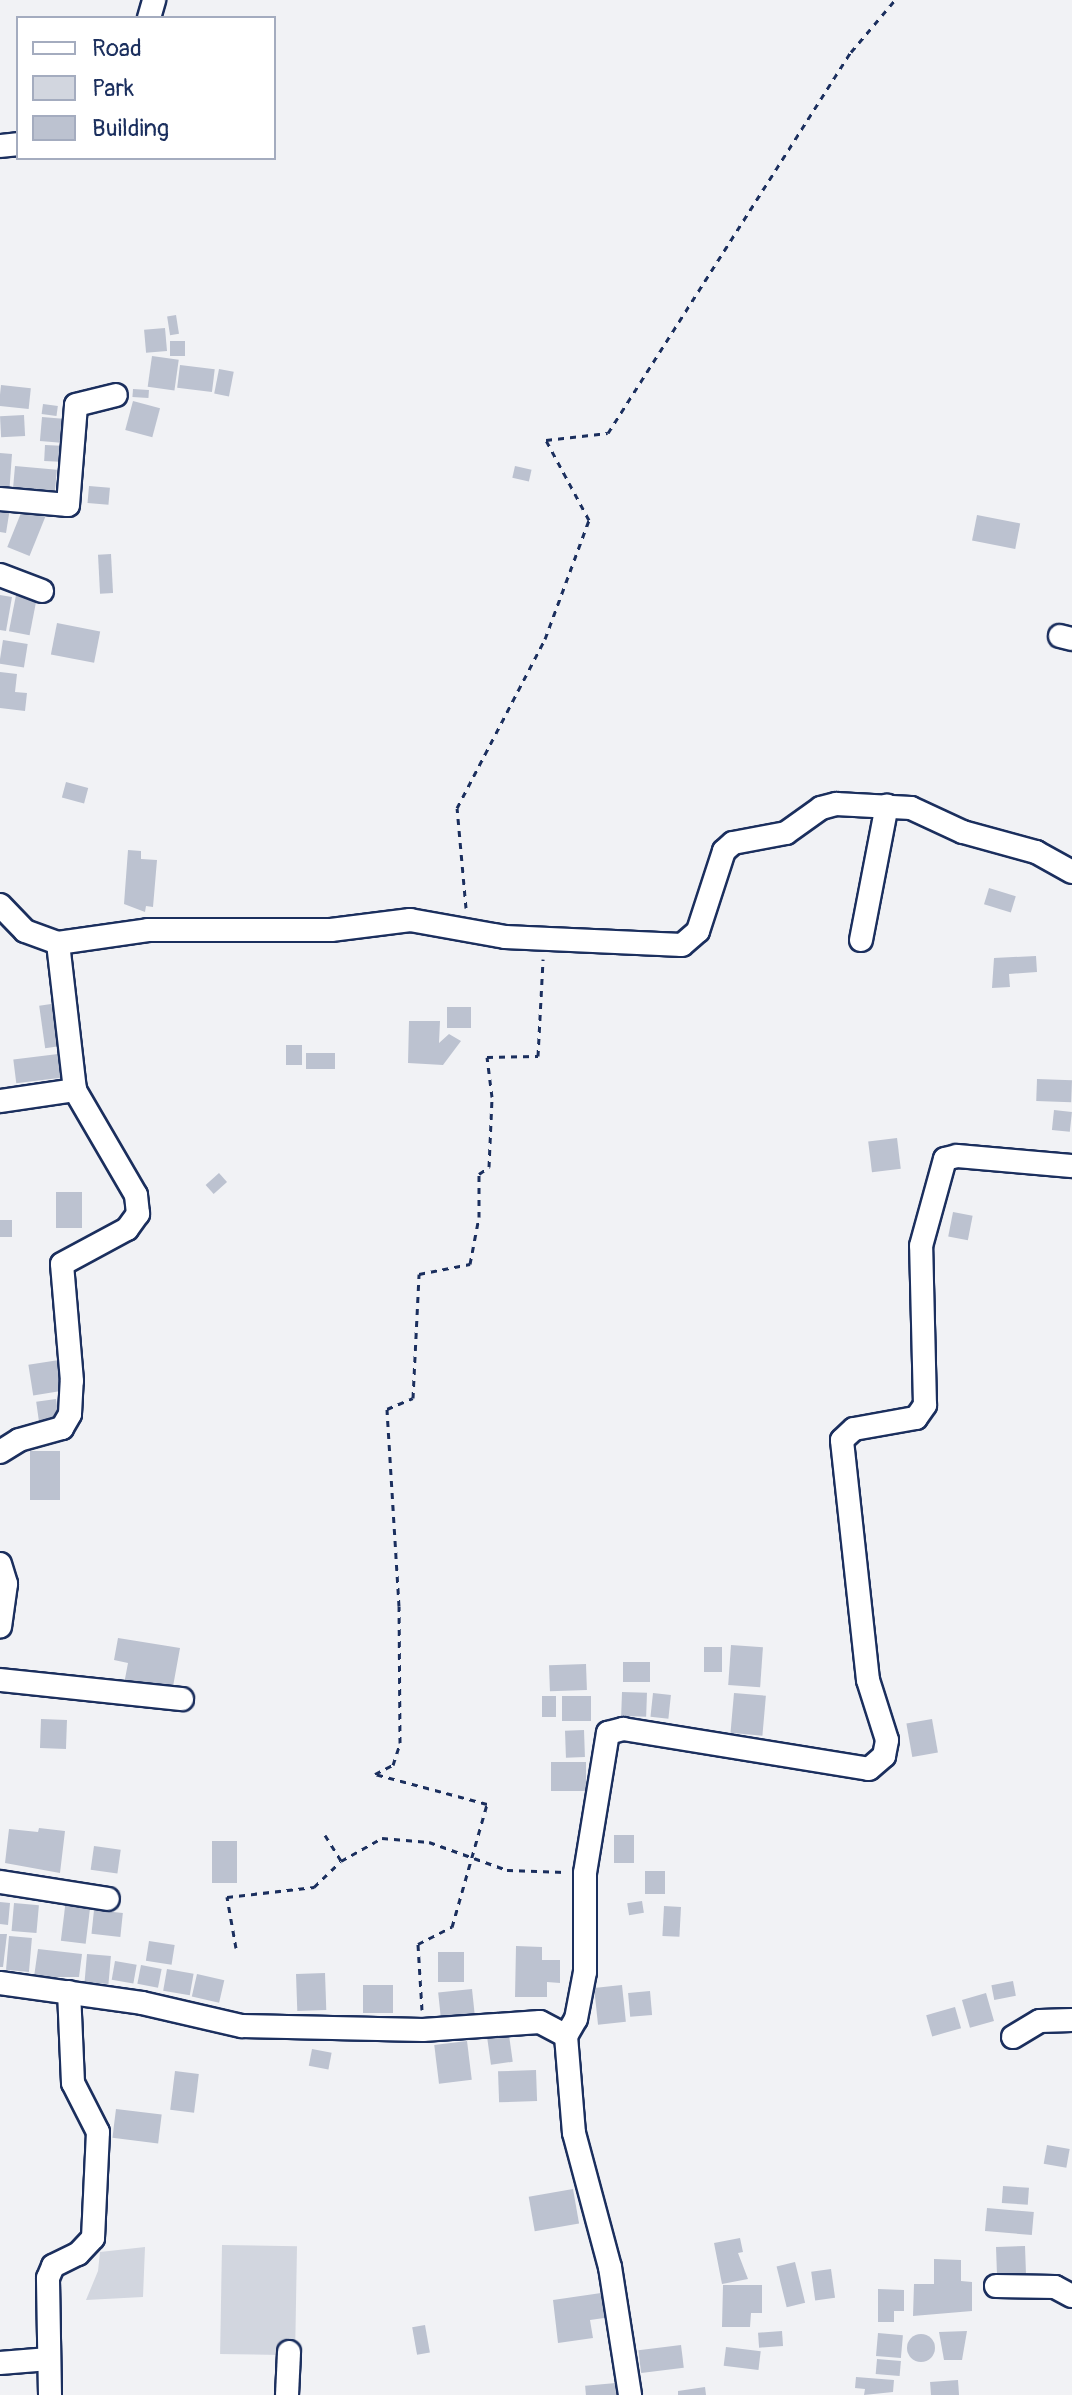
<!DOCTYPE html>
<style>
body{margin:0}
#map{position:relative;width:1072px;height:2395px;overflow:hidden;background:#f1f2f5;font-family:Pangolin,sans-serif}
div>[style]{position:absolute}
.green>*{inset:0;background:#d2d6df;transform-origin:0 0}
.building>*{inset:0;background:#bcc2d0;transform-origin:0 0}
.round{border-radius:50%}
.path>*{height:3px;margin-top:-1.5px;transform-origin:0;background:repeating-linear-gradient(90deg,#1b2f5e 0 6px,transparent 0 12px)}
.roads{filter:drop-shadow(2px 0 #1b2f5e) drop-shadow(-2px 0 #1b2f5e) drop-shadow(0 2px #1b2f5e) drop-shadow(0 -2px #1b2f5e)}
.minor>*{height:22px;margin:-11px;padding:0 11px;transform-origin:11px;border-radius:11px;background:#fff}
span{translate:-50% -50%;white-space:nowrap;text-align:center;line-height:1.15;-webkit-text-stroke:6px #fff;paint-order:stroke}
.legend{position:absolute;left:16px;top:16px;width:260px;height:144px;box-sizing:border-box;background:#fff;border:2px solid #a4acbf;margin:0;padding:10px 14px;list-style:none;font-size:24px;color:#1b2f5e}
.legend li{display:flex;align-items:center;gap:16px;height:40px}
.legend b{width:40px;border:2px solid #a4acbf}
</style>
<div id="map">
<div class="green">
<div style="left:222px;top:2245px;width:75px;height:109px;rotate:1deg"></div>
<div style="clip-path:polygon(145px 2247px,143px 2297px,86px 2300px,98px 2271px,100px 2252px)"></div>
</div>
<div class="building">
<div style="left:176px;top:315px;width:19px;height:9px;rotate:81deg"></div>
<div style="left:165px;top:328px;width:23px;height:21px;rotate:85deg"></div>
<div style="left:170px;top:341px;width:15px;height:15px"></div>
<div style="left:152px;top:356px;width:27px;height:31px;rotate:8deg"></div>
<div style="left:180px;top:365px;width:35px;height:23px;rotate:7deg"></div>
<div style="left:219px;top:369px;width:15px;height:25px;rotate:11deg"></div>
<div style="left:1px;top:385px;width:30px;height:21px;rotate:6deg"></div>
<div style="left:133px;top:389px;width:16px;height:8px;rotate:4deg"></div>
<div style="left:133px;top:401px;width:28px;height:30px;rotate:15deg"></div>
<div style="left:43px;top:404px;width:15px;height:10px;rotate:8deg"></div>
<div style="left:24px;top:415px;width:21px;height:24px;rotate:87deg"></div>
<div style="left:42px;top:417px;width:24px;height:24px;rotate:5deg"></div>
<div style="left:45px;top:445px;width:21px;height:16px;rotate:3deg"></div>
<div style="clip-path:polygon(0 453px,12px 454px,9px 495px,0 495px)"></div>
<div style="left:15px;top:466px;width:42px;height:27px;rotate:5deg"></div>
<div style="left:515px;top:466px;width:17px;height:12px;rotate:13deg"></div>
<div style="left:89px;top:486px;width:21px;height:17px;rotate:5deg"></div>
<div style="clip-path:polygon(0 506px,10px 508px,6px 533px,0 532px)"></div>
<div style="left:23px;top:508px;width:24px;height:42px;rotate:22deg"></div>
<div style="left:977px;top:515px;width:44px;height:26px;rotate:11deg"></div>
<div style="left:111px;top:554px;width:39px;height:13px;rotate:87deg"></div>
<div style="clip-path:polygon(0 595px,12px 597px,6px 631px,0 630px)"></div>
<div style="left:16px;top:595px;width:21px;height:37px;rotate:11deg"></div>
<div style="left:57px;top:623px;width:44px;height:32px;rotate:11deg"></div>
<div style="left:3px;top:640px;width:25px;height:24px;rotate:9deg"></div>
<div style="clip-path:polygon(0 672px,17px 674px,15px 692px,27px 693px,25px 711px,0 708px)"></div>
<div style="left:66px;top:782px;width:23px;height:16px;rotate:15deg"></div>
<div style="clip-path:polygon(128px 850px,141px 851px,141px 859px,157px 860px,153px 907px,146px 906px,145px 912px,124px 904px)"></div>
<div style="left:989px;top:888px;width:28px;height:17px;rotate:17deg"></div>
<div style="clip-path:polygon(1036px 956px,1037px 972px,1009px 974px,1010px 987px,992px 988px,994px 958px)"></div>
<div style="left:58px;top:1003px;width:43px;height:19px;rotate:82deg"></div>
<div style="left:447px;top:1007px;width:24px;height:21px"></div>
<div style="clip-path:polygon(409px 1021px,440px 1021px,439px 1043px,449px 1034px,461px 1041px,443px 1065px,408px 1063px)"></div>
<div style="left:286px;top:1045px;width:16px;height:20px"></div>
<div style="left:306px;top:1053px;width:29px;height:16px"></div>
<div style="left:58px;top:1054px;width:24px;height:45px;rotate:83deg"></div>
<div style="left:1037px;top:1079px;width:35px;height:22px;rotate:2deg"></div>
<div style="left:1054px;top:1110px;width:18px;height:20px;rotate:6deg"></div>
<div style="left:897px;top:1138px;width:31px;height:29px;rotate:83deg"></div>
<div style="left:219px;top:1173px;width:12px;height:18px;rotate:48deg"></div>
<div style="left:82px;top:1192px;width:36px;height:26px;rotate:90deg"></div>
<div style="left:953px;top:1212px;width:20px;height:25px;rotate:11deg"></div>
<div style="left:0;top:1220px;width:12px;height:17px"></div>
<div style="left:59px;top:1360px;width:31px;height:31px;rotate:81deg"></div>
<div style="left:56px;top:1399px;width:21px;height:20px;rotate:82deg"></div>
<div style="left:60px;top:1451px;width:49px;height:30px;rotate:90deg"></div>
<div style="clip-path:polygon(118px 1638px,180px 1648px,172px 1692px,124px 1684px,128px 1663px,114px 1660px)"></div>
<div style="left:731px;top:1645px;width:32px;height:40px;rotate:4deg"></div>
<div style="left:704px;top:1647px;width:18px;height:25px"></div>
<div style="left:623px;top:1662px;width:27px;height:20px"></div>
<div style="left:586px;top:1664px;width:26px;height:37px;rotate:88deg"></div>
<div style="left:622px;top:1692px;width:25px;height:24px;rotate:2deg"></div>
<div style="left:653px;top:1693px;width:18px;height:24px;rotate:6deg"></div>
<div style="left:734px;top:1693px;width:32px;height:40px;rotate:5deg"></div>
<div style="left:542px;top:1696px;width:14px;height:21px"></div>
<div style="left:562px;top:1696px;width:29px;height:25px"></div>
<div style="left:41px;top:1719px;width:26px;height:29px;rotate:2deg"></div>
<div style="left:932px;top:1719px;width:34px;height:26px;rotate:80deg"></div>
<div style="left:584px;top:1730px;width:27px;height:19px;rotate:88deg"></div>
<div style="left:551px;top:1762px;width:35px;height:29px"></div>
<div style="clip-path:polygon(39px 1828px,65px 1831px,60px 1873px,5px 1863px,9px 1829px,38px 1832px)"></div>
<div style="left:614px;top:1835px;width:20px;height:28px"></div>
<div style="left:212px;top:1841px;width:25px;height:42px"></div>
<div style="left:94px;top:1846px;width:27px;height:24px;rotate:8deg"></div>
<div style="left:665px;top:1871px;width:23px;height:20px;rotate:90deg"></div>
<div style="left:66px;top:1899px;width:25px;height:42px;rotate:7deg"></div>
<div style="left:642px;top:1901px;width:12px;height:15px;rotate:81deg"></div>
<div style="clip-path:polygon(0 1902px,10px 1903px,8px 1925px,0 1924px)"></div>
<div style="left:14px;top:1903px;width:25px;height:28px;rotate:5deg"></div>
<div style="left:664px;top:1906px;width:17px;height:30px;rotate:3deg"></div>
<div style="left:94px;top:1910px;width:29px;height:24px;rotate:6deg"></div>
<div style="clip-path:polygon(0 1934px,7px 1934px,3px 1967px,0 1967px)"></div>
<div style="left:9px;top:1936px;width:23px;height:34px;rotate:5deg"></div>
<div style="left:149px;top:1941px;width:26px;height:20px;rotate:9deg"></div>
<div style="clip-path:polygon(516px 1946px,542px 1947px,542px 1960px,560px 1960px,560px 1983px,547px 1982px,547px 1997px,515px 1997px)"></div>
<div style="clip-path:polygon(38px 1949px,82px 1954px,79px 1977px,34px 1977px)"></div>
<div style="left:438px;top:1952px;width:26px;height:30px"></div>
<div style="left:87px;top:1954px;width:24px;height:28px;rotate:5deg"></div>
<div style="left:115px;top:1961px;width:22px;height:19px;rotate:10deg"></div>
<div style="left:141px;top:1965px;width:21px;height:19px;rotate:11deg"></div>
<div style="left:167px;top:1969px;width:27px;height:22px;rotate:10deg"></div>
<div style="left:325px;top:1973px;width:37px;height:29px;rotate:88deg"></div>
<div style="left:197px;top:1974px;width:28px;height:23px;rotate:13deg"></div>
<div style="left:1013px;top:1981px;width:15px;height:22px;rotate:79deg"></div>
<div style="left:363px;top:1985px;width:30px;height:28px"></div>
<div style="left:622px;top:1985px;width:37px;height:28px;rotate:84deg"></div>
<div style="left:472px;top:1989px;width:27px;height:34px;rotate:84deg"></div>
<div style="left:650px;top:1991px;width:24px;height:22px;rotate:85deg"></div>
<div style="left:986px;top:1993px;width:29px;height:25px;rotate:74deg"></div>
<div style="left:955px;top:2007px;width:22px;height:30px;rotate:74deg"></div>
<div style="left:509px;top:2035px;width:27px;height:22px;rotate:82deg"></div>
<div style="left:467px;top:2041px;width:39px;height:33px;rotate:83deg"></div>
<div style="left:312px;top:2049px;width:20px;height:17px;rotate:11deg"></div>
<div style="left:536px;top:2070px;width:31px;height:38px;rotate:88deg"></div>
<div style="left:175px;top:2071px;width:24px;height:39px;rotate:7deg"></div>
<div style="left:116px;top:2109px;width:46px;height:29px;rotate:7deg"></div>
<div style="left:1047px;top:2145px;width:23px;height:19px;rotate:10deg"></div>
<div style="left:1003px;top:2186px;width:26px;height:17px;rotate:4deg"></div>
<div style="left:573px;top:2189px;width:35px;height:45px;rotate:80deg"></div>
<div style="left:987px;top:2208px;width:47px;height:23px;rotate:5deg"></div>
<div style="clip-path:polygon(740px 2238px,743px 2252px,738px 2253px,748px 2279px,722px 2284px,714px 2243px)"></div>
<div style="left:1025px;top:2246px;width:31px;height:29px;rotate:88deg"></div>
<div style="clip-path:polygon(934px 2259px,961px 2260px,961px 2281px,972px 2282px,972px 2311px,913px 2316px,914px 2284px,934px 2284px)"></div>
<div style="left:795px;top:2262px;width:42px;height:19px;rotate:76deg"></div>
<div style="left:831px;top:2269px;width:29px;height:20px;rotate:82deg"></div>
<div style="clip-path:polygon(723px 2285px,762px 2285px,762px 2313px,751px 2313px,750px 2327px,722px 2327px)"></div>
<div style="clip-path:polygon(878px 2289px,904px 2290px,904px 2311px,894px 2311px,894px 2322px,878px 2322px)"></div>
<div style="clip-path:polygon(608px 2292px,611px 2317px,590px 2320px,593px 2338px,558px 2343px,553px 2300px)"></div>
<div style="left:425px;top:2325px;width:28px;height:13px;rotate:80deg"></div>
<div style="left:782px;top:2331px;width:15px;height:24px;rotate:86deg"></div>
<div style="clip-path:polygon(967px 2331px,962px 2360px,944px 2360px,939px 2332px)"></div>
<div style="left:878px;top:2333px;width:25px;height:23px;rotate:5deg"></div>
<div class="round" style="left:907px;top:2334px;width:28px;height:28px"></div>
<div style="left:681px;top:2345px;width:23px;height:43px;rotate:83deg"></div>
<div style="left:726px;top:2347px;width:35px;height:19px;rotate:7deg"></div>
<div style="left:877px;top:2359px;width:24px;height:15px;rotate:5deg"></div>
<div style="clip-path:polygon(856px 2377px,894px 2380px,893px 2392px,864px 2395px,865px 2389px,855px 2388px)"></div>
<div style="left:958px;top:2380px;width:15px;height:28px;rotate:86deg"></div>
<div style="left:616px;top:2383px;width:12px;height:31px;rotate:85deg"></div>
<div style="clip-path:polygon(705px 2387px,706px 2395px,678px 2395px,678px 2391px)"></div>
</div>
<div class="path">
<div style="left:466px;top:908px;width:100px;rotate:-95.1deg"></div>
<div style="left:457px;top:808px;width:191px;rotate:-62.5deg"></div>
<div style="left:545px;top:639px;width:127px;rotate:-69.7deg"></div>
<div style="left:589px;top:520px;width:91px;rotate:-118.3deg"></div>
<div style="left:546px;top:440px;width:62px;rotate:-6.4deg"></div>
<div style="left:608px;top:433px;width:452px;rotate:-57.5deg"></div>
<div style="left:851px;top:52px;width:68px;rotate:-49.8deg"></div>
<div style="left:325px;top:1835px;width:31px;rotate:58deg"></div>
<div style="left:236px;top:1948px;width:52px;rotate:-100deg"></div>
<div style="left:227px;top:1897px;width:88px;rotate:-6.6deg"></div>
<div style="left:314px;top:1887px;width:37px;rotate:-44deg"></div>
<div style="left:341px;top:1861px;width:47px;rotate:-29.3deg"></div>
<div style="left:382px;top:1838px;width:47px;rotate:4.9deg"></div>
<div style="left:429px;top:1842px;width:83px;rotate:19.7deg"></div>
<div style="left:507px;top:1870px;width:58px;rotate:2deg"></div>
<div style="left:422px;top:2010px;width:66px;rotate:-93.5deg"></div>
<div style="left:418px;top:1944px;width:38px;rotate:-27deg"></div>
<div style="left:452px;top:1927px;width:128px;rotate:-74.1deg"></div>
<div style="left:487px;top:1804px;width:116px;rotate:-165deg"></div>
<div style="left:375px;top:1774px;width:20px;rotate:-27deg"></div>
<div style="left:393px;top:1765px;width:23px;rotate:-72deg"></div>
<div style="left:400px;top:1743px;width:137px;rotate:-90.4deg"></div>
<div style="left:399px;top:1606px;width:197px;rotate:-93.5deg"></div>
<div style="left:387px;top:1409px;width:28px;rotate:-23deg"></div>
<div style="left:413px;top:1398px;width:124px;rotate:-87.2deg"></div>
<div style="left:419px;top:1274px;width:52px;rotate:-11.1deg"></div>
<div style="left:470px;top:1264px;width:48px;rotate:-79.2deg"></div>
<div style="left:479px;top:1217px;width:43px;rotate:-90deg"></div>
<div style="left:479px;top:1174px;width:12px;rotate:-35deg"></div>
<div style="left:489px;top:1167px;width:70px;rotate:-87.5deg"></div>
<div style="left:492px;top:1097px;width:40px;rotate:-97.1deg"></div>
<div style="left:487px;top:1057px;width:51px;rotate:-1.1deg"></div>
<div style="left:538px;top:1056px;width:97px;rotate:-87deg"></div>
</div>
<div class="roads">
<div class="minor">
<div style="left:149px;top:18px;width:19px;rotate:-74deg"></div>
<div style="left:0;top:146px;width:18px;rotate:-6deg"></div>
<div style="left:0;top:499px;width:68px;rotate:5deg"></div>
<div style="left:68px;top:505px;width:100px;rotate:-85.4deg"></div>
<div style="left:76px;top:405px;width:41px;rotate:-14deg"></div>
<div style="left:0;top:575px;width:45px;rotate:20.9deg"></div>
<div style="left:1060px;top:636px;width:12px;rotate:14deg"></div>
<div style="left:0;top:905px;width:36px;rotate:46deg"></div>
<div style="left:25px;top:931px;width:35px;rotate:20deg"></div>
<div style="left:58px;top:943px;width:91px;rotate:-8.2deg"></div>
<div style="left:148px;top:930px;width:183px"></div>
<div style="left:331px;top:930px;width:80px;rotate:-7.2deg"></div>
<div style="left:410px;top:920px;width:97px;rotate:10.1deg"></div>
<div style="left:505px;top:937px;width:177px;rotate:2.6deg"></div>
<div style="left:682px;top:945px;width:21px;rotate:-41deg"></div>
<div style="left:698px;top:931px;width:84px;rotate:-72deg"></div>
<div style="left:724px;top:851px;width:12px;rotate:-42deg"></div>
<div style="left:733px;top:843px;width:54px;rotate:-10.7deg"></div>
<div style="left:786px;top:833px;width:43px;rotate:-35.5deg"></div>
<div style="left:821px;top:808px;width:16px;rotate:-15deg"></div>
<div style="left:836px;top:804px;width:75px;rotate:3.1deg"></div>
<div style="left:911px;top:808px;width:57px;rotate:24.8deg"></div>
<div style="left:963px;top:832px;width:76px;rotate:15.3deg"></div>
<div style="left:1036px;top:852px;width:41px;rotate:29.1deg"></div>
<div style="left:861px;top:940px;width:137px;rotate:-79.1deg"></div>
<div style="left:0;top:1101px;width:76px;rotate:-8.3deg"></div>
<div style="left:0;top:1452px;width:22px;rotate:-32deg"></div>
<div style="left:19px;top:1440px;width:45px;rotate:-15.6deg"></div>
<div style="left:62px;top:1428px;width:16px;rotate:-60deg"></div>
<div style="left:70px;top:1414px;width:33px;rotate:-87deg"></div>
<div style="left:72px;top:1381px;width:117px;rotate:-94.9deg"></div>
<div style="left:62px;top:1264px;width:74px;rotate:-28.3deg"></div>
<div style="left:127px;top:1229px;width:19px;rotate:-54deg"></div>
<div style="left:138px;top:1214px;width:19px;rotate:-96deg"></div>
<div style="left:136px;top:1195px;width:121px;rotate:-120.2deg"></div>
<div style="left:75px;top:1090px;width:148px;rotate:-96.6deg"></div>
<div style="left:0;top:1564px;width:21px;rotate:73deg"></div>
<div style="left:6px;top:1584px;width:43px;rotate:97.9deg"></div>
<div style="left:0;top:1680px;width:183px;rotate:6deg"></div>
<div style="left:0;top:1882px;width:109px;rotate:8.9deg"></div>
<div style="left:0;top:1983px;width:143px;rotate:8deg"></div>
<div style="left:142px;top:2003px;width:103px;rotate:13deg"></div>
<div style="left:242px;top:2026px;width:181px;rotate:1.3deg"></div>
<div style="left:423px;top:2030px;width:117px;rotate:-3.9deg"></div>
<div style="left:540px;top:2022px;width:30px;rotate:28deg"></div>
<div style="left:566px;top:2036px;width:97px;rotate:85.3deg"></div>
<div style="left:574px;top:2133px;width:139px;rotate:75deg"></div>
<div style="left:610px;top:2267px;width:130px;rotate:81.1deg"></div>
<div style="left:566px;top:2036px;width:20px;rotate:-60deg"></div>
<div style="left:576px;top:2019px;width:48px;rotate:-79.2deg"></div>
<div style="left:585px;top:1972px;width:99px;rotate:-90deg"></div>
<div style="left:585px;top:1873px;width:142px;rotate:-80.7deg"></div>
<div style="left:608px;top:1733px;width:16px;rotate:-15deg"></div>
<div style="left:623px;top:1729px;width:249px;rotate:9.2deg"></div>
<div style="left:869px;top:1769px;width:20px;rotate:-41deg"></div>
<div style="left:884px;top:1756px;width:16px;rotate:-79deg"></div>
<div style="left:887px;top:1740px;width:63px;rotate:-107.6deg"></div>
<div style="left:868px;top:1680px;width:241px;rotate:-96.2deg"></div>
<div style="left:842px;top:1440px;width:16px;rotate:-43deg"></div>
<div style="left:854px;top:1429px;width:63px;rotate:-10.1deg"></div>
<div style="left:916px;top:1418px;width:16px;rotate:-55deg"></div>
<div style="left:925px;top:1405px;width:159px;rotate:-91.4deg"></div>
<div style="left:921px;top:1246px;width:90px;rotate:-74.6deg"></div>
<div style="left:945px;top:1159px;width:12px;rotate:-14deg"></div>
<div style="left:957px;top:1156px;width:115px;rotate:5deg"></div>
<div style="left:1013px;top:2037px;width:31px;rotate:-31deg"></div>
<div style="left:1040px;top:2021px;width:32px;rotate:-2deg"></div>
<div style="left:996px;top:2286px;width:59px;rotate:1deg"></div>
<div style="left:1055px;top:2287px;width:19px;rotate:28deg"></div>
<div style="left:0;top:2363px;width:49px;rotate:-4.7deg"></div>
<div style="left:50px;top:2395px;width:117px;rotate:-91deg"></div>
<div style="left:48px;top:2278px;width:13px;rotate:-67deg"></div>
<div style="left:53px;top:2266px;width:28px;rotate:-26deg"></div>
<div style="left:78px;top:2254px;width:22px;rotate:-47deg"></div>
<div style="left:93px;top:2238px;width:106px;rotate:-87.3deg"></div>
<div style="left:98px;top:2132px;width:55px;rotate:-117deg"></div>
<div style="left:73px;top:2083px;width:91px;rotate:-92.5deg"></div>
<div style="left:287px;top:2395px;width:43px;rotate:-87.3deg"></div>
</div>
</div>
<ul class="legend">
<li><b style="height:10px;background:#fff"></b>Road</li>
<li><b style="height:22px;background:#d2d6df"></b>Park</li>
<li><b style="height:22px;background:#bcc2d0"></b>Building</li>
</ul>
</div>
